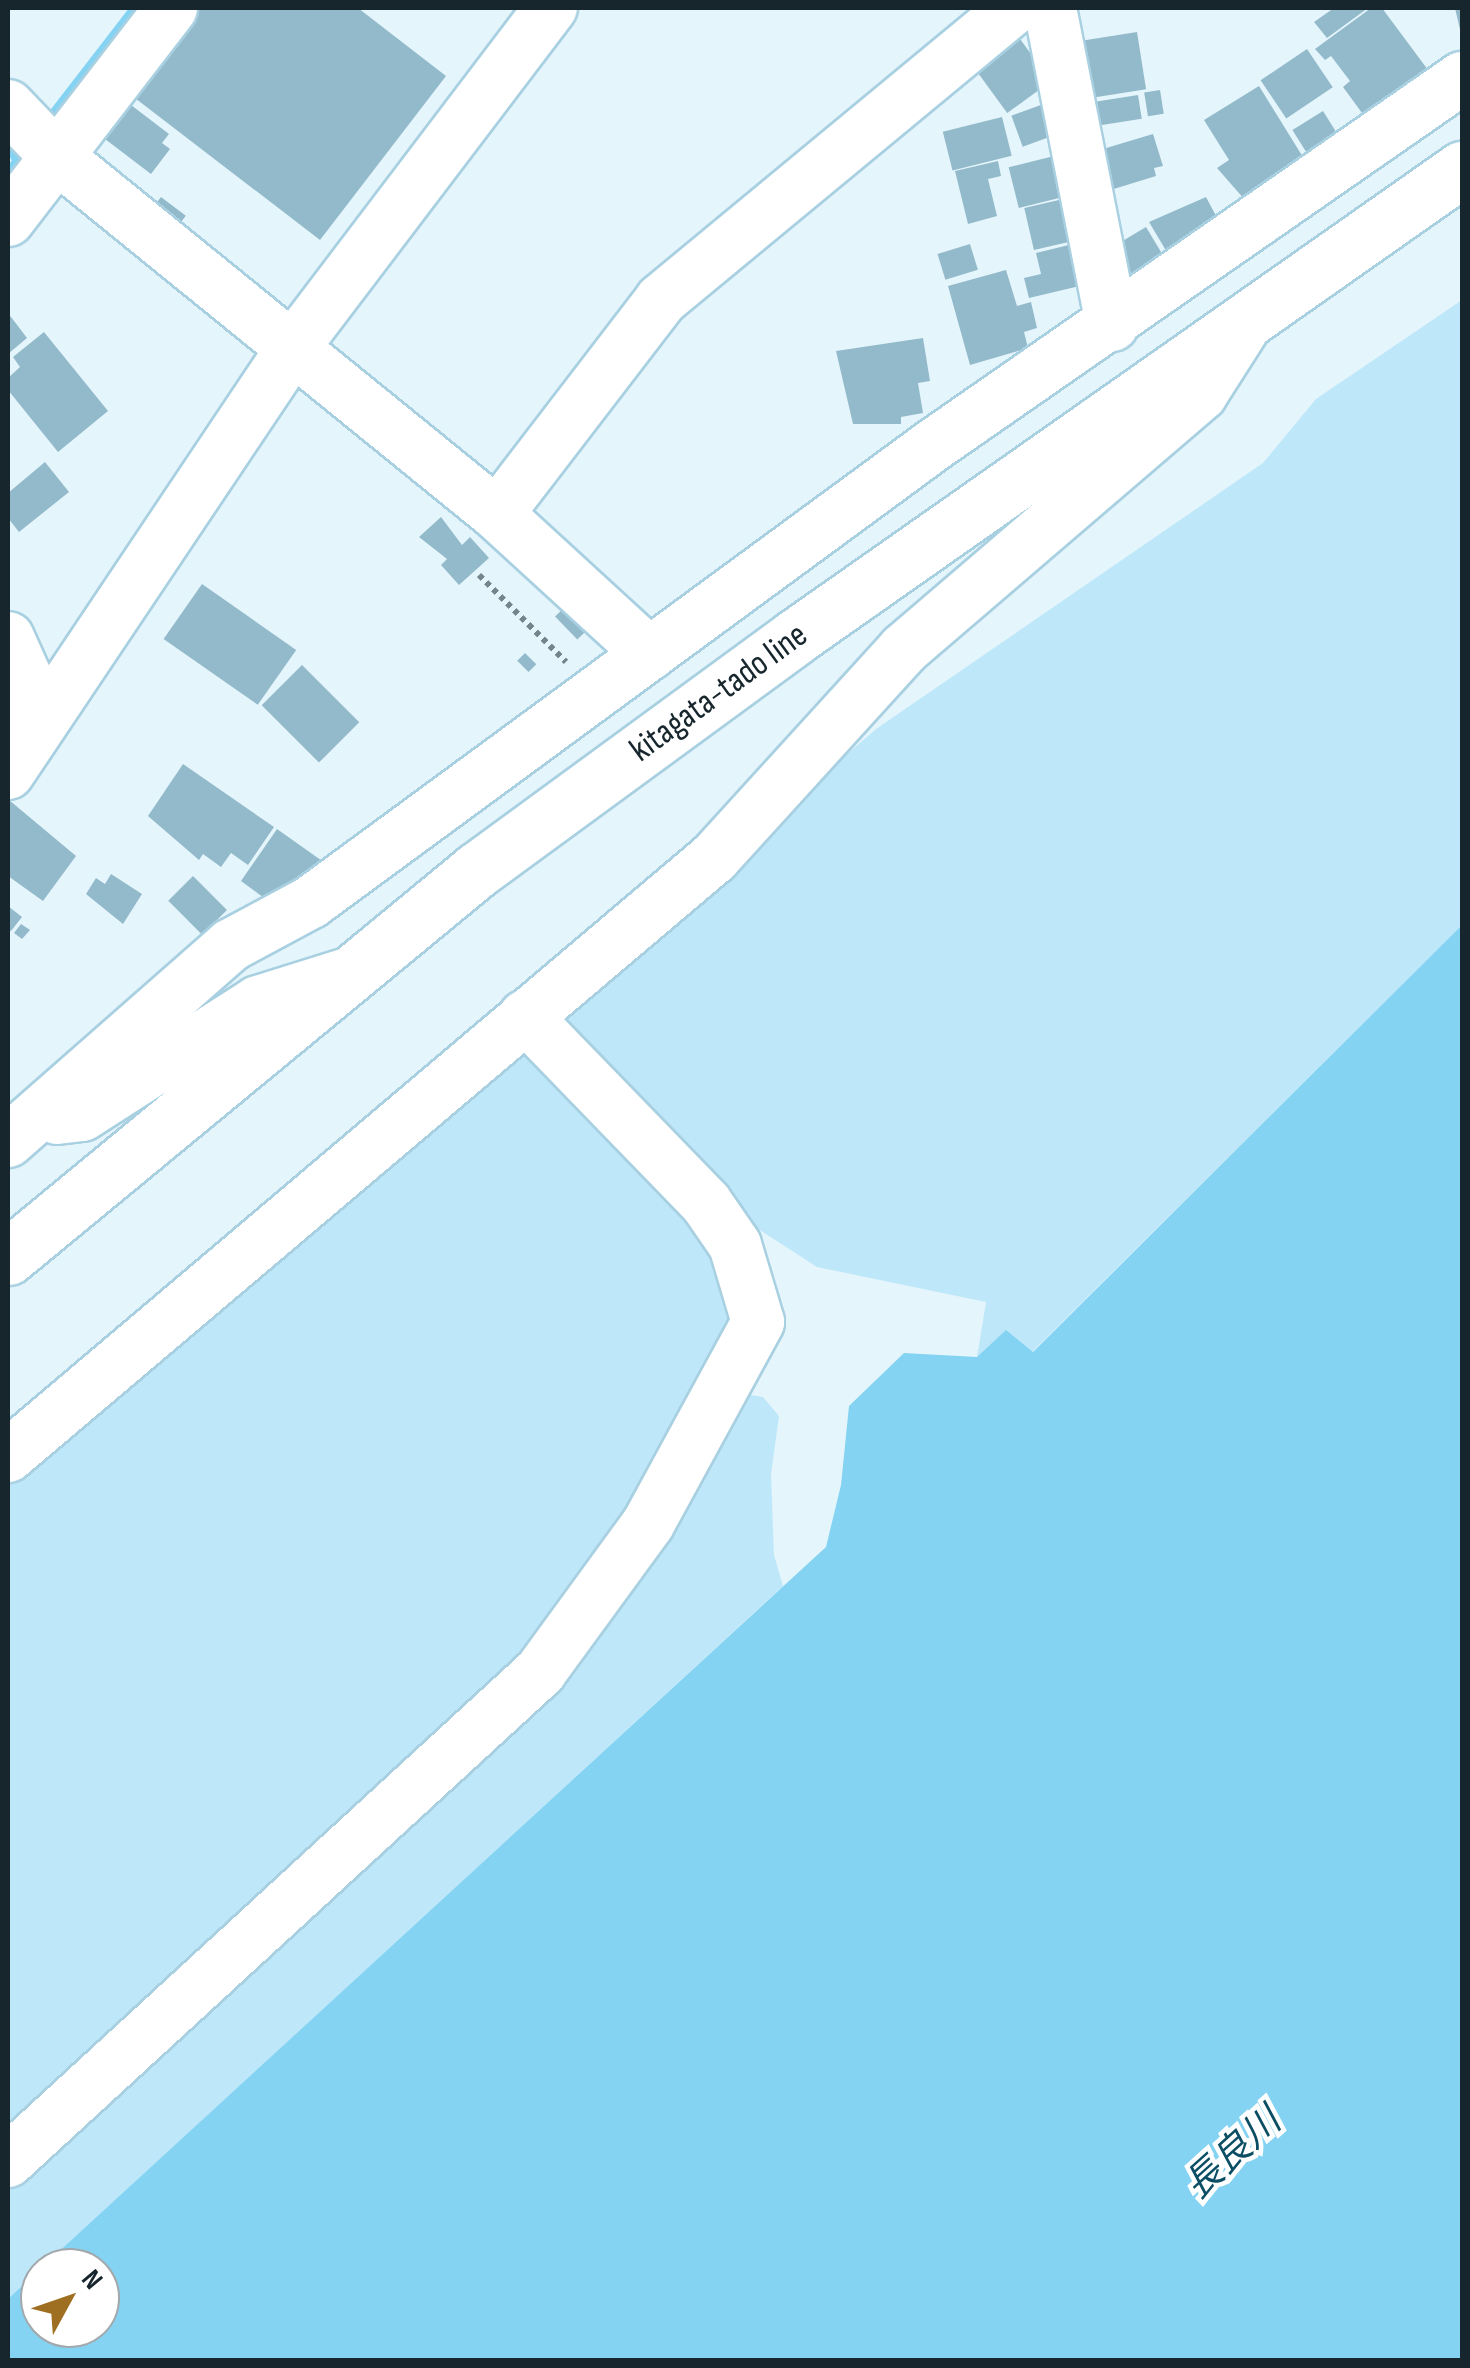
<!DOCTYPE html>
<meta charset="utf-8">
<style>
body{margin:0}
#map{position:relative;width:1470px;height:2368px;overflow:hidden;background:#e5f5fc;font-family:"Sofia Sans Condensed","Noto Sans JP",sans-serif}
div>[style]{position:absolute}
.green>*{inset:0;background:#bee8fa}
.water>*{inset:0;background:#85d3f3}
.stream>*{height:11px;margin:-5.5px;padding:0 5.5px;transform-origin:5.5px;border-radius:5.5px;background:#85d3f3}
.building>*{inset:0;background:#93bacb;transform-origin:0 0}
.path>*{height:6px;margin-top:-3px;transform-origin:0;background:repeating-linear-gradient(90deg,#75858b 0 5px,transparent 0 10px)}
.roads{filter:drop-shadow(2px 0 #a8d0e1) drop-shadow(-2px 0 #a8d0e1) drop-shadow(0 2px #a8d0e1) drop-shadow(0 -2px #a8d0e1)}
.minor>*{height:52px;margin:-26px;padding:0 26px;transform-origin:26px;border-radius:26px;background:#fff}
.major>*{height:55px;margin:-27.5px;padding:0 27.5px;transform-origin:27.5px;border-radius:27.5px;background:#fff}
span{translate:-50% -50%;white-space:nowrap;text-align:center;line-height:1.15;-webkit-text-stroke:9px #fff;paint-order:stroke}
.street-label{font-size:35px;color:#16262c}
.water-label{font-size:38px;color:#0c4f65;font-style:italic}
.frame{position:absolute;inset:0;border:10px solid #16262c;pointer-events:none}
.north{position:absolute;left:20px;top:2248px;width:100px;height:100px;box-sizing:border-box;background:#fff;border:2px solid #a2a8ab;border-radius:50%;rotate:50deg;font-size:28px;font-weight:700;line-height:40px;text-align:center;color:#16262c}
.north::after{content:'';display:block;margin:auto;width:35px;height:45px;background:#9e6f21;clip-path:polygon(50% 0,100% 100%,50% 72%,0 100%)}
</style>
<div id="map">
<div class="green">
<div style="clip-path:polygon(1462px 300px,1462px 925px,1032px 1352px,977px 1357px,986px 1302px,817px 1267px,755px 1227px,695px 1160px,554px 1025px,716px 868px,876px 729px,1263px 463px,1316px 399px)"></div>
<div style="clip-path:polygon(514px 1047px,532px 1050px,707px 1233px,734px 1326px,696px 1410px,544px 1645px,8px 2143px,8px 1479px)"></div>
<div style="clip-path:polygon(744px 1394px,763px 1397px,779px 1416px,771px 1474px,774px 1555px,783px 1586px,8px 2299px,8px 2180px,562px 1663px)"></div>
</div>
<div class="water">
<div style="clip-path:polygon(1462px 925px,1462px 2360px,8px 2360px,8px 2299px,40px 2269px,40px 2328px,100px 2328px,100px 2268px,41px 2268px,826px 1547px,841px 1485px,849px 1406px,904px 1353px,977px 1357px,1006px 1330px,1033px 1352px)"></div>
</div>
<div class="stream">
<div style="left:47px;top:122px;width:144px;rotate:-52.3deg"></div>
<div style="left:8px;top:145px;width:18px;rotate:56deg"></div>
<div style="left:18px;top:160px;width:17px;rotate:126deg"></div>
</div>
<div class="building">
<div style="clip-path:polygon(198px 8px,358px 8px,446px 76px,320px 240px,131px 95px)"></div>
<div style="clip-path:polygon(1334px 8px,1368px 8px,1327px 38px,1314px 22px)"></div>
<div style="clip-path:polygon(1371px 8px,1382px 8px,1431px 74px,1376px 115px,1370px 107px,1362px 113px,1343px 87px,1350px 81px,1331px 56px,1325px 60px,1315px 49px)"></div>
<div style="clip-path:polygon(1455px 8px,1462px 8px,1462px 34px,1461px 34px)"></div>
<div style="left:1015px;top:32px;width:61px;height:54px;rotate:54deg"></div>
<div style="left:1137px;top:32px;width:58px;height:56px;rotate:81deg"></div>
<div style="left:1307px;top:49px;width:46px;height:56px;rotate:56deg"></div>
<div style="clip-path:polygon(1259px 86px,1306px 162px,1245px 200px,1217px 168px,1229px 160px,1204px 120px)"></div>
<div style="left:1160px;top:90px;width:24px;height:16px;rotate:81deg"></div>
<div style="left:1138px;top:95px;width:24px;height:58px;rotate:81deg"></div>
<div style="left:1049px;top:102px;width:33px;height:40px;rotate:70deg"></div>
<div style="clip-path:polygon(131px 105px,169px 134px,162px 143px,170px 149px,151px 174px,105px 139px)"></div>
<div style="left:1323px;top:111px;width:38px;height:36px;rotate:58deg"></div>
<div style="left:1002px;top:117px;width:40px;height:61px;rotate:76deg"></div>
<div style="clip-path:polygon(1153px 134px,1163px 166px,1154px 168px,1156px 176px,1104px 192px,1093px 152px)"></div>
<div style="left:1062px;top:154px;width:42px;height:55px;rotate:76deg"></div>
<div style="clip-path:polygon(998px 161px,1001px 176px,988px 179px,997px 216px,968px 224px,955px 171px)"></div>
<div style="left:161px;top:197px;width:31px;height:15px;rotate:37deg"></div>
<div style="left:1072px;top:197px;width:43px;height:49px;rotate:77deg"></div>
<div style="clip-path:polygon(1206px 197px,1223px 229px,1171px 259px,1149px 222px)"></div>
<div style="left:1146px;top:227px;width:45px;height:39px;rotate:59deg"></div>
<div style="clip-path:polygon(1077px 243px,1088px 284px,1029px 298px,1024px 278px,1041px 274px,1036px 253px)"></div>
<div style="left:970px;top:244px;width:27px;height:34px;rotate:73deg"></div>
<div style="clip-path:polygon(1006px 270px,1017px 306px,1031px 302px,1037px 328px,1024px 332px,1028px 348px,970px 365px,948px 286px)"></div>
<div style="clip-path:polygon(8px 313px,27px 338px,8px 354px)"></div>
<div style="clip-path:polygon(44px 332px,108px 411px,58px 452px,8px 390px,8px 378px,20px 367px,13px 357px)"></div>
<div style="clip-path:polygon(923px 338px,930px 381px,918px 383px,923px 413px,901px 417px,901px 424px,853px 424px,836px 351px)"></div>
<div style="clip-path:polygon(45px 462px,69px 492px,19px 532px,8px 518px,8px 493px)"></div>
<div style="clip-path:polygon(441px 517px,462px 545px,470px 537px,489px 558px,459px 585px,441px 565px,447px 559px,419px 537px)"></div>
<div style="left:202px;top:584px;width:115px;height:67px;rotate:35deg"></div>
<div style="left:568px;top:604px;width:32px;height:18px;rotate:46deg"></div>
<div style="left:525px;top:653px;width:16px;height:11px;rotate:45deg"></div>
<div style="left:302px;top:665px;width:81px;height:57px;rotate:45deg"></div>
<div style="clip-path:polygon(183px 764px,274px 827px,248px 865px,231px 853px,221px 867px,203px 854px,199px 860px,148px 816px)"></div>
<div style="clip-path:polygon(9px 800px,76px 856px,43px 901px,8px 876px)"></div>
<div style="clip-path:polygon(277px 829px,325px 863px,271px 903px,241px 881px)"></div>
<div style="clip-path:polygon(111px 874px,142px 894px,123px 924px,86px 894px,96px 878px,105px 884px)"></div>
<div style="left:193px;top:876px;width:48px;height:35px;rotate:45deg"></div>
<div style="clip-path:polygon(8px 906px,22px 917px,11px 931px,8px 929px)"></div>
<div style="clip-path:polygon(21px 924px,30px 930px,22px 939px,14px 933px)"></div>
</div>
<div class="path">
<div style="left:479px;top:575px;width:123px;rotate:45deg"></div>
</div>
<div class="roads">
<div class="minor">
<div style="left:1050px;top:8px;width:323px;rotate:78.9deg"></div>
<div style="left:8px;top:106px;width:69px;rotate:46.2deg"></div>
<div style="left:56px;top:156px;width:568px;rotate:39.07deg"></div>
<div style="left:497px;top:514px;width:207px;rotate:42.5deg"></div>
<div style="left:8px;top:220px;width:267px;rotate:-52.4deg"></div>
<div style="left:497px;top:514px;width:270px;rotate:-52.5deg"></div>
<div style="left:661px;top:300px;width:458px;rotate:-39.6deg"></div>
<div style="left:8px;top:638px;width:42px;rotate:65.9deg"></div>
<div style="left:25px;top:676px;width:40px;rotate:115deg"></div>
<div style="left:8px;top:773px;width:514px;rotate:-56.19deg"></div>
<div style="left:294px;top:346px;width:425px;rotate:-52.8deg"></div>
<div style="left:57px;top:1118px;width:25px;rotate:-7deg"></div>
<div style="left:82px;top:1115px;width:209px;rotate:-32.7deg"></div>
<div style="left:258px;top:1002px;width:97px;rotate:-17.3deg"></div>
<div style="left:8px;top:1141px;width:297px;rotate:-41.3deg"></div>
<div style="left:231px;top:945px;width:91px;rotate:-28.3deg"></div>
<div style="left:311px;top:902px;width:774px;rotate:-36.28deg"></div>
<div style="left:935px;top:444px;width:642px;rotate:-34.78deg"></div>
<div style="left:8px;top:1456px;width:925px;rotate:-40.27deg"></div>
<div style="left:714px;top:858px;width:282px;rotate:-47.7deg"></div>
<div style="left:904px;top:649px;width:391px;rotate:-40.6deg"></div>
<div style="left:1201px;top:394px;width:76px;rotate:-57.4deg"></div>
<div style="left:8px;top:2161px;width:723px;rotate:-42.59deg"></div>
<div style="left:540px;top:1672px;width:183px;rotate:-53.9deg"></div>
<div style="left:648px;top:1524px;width:230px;rotate:-61.4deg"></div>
<div style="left:758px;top:1322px;width:80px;rotate:-106.6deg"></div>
<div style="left:735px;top:1245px;width:51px;rotate:-124.6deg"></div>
<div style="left:706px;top:1203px;width:260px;rotate:-134.1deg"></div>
</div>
<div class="major">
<div style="left:8px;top:1257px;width:608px;rotate:-39.53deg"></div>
<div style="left:477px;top:870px;width:394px;rotate:-36.2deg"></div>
<div style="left:795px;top:637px;width:815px;rotate:-35.06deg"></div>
</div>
</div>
<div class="street-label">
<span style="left:719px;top:693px;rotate:-36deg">kitagata-tado line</span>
</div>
<div class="water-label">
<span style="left:1233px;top:2154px;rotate:-42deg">長良川</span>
</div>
<div class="frame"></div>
<div class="north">N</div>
</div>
